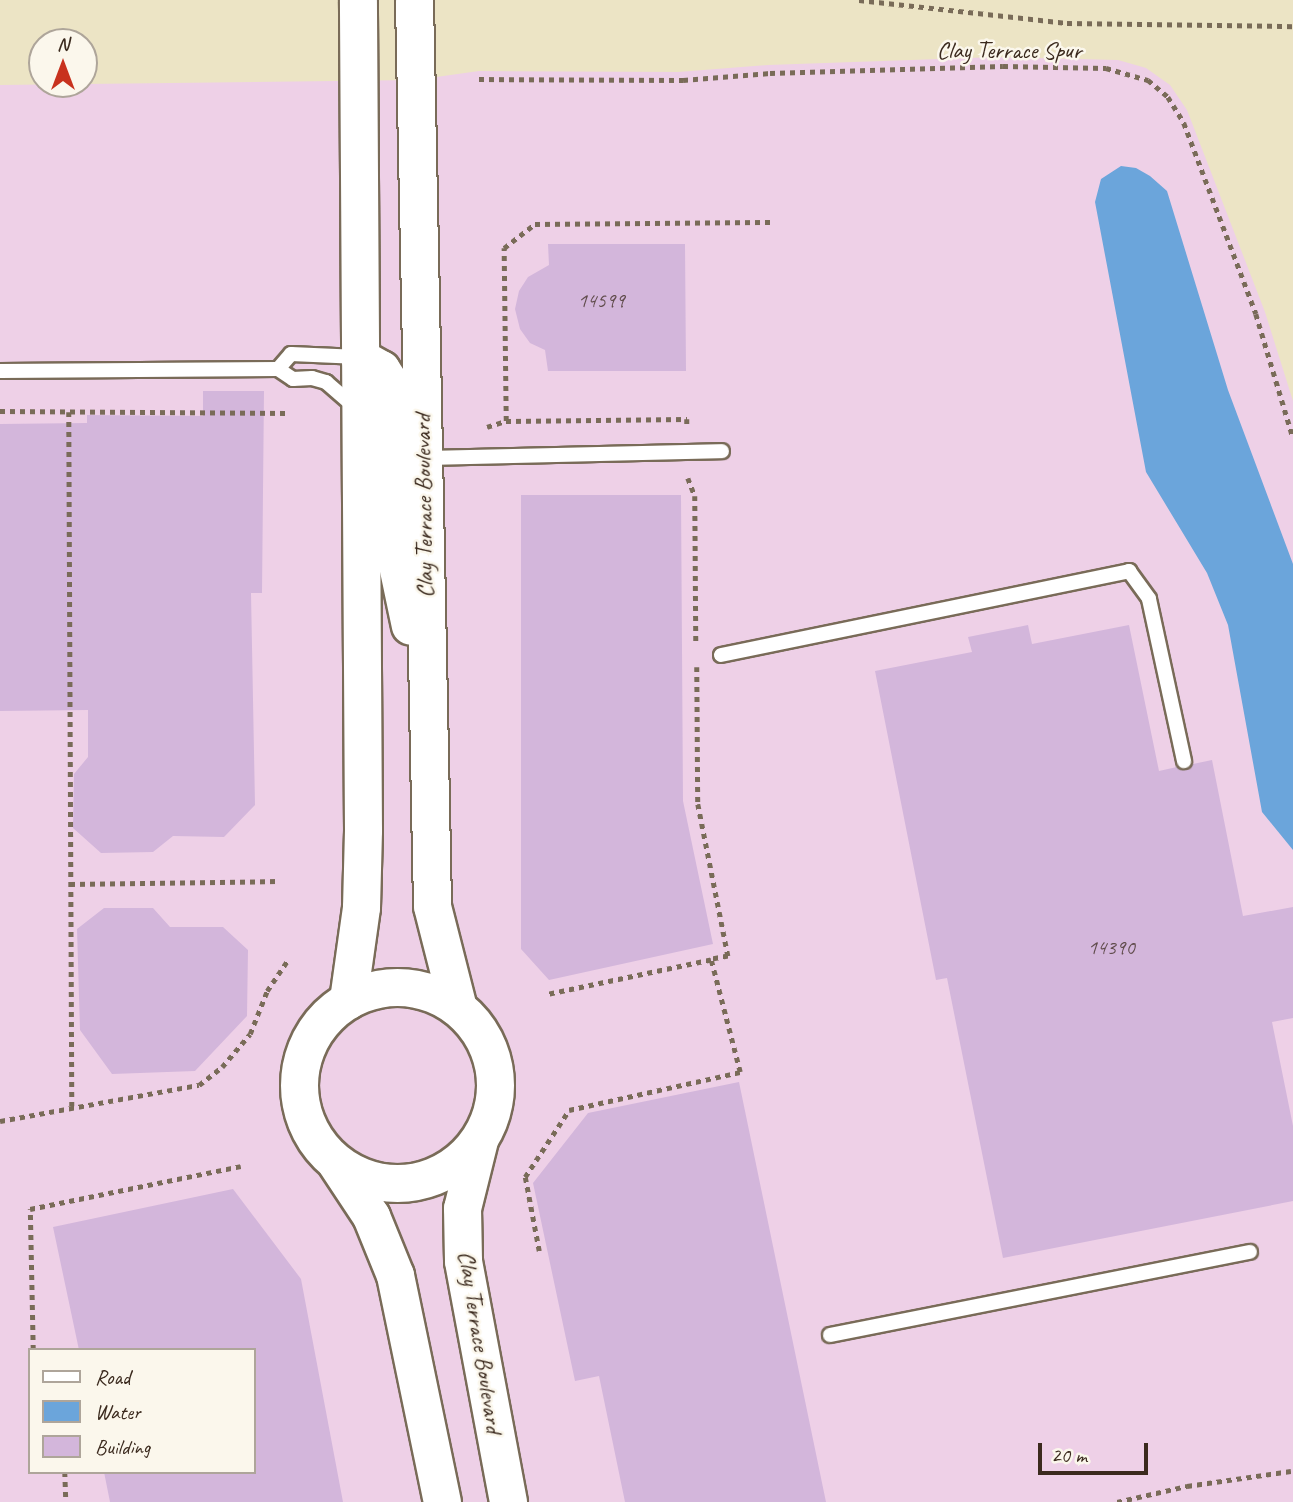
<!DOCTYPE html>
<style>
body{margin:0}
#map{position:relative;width:1293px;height:1502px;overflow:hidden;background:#ece4c5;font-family:Caveat,sans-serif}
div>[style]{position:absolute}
.built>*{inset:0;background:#eed0e7}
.water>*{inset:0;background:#6ba5db}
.building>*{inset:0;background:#d3b6db}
.path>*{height:4.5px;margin-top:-2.25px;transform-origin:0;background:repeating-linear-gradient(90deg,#796b58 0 5px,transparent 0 10px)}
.roads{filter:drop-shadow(2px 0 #796b58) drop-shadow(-2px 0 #796b58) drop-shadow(0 2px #796b58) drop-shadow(0 -2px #796b58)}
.service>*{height:14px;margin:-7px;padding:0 7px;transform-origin:7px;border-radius:7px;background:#fff}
.tertiary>*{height:37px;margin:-18.5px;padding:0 18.5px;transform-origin:18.5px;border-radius:18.5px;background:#fff}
.tertiary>.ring{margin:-18.5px;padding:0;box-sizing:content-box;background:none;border:37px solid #fff;border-radius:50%}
span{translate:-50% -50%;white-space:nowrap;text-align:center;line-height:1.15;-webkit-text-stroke:5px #fbf7ec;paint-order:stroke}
.number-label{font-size:21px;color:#614d4d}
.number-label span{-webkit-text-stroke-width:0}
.street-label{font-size:24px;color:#3b2a1e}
.legend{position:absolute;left:28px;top:1348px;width:228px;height:126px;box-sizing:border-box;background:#fbf7ec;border:2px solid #aea59a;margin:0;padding:9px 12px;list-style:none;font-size:21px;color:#3b2a1e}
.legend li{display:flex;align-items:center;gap:14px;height:35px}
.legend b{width:35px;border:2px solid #aea59a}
.north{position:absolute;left:28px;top:28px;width:70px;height:70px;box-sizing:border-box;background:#fbf7ec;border:2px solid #aea59a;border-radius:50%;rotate:0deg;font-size:19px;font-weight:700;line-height:28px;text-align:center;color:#3b2a1e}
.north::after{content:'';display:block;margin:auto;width:24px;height:32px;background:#c8321e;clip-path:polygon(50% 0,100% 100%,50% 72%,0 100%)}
.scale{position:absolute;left:1038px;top:1443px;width:110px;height:32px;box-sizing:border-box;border:4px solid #3b2a1e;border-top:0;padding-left:9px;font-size:21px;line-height:24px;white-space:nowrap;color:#3b2a1e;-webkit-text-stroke:5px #fbf7ec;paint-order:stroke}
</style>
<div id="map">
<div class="built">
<div style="clip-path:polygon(evenodd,997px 57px,1118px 60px,1146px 68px,1170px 85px,1187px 110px,1265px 312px,1293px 401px,1293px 1502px,0 1502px,0 85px,415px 80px,479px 71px,678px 72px,768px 65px,997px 57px,30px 1350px,254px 1350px,254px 1472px,30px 1472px,30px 1350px)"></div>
</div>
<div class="water">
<div style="clip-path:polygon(1121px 166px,1136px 168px,1150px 176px,1167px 191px,1228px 390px,1293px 564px,1293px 850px,1262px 812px,1228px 625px,1207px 573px,1146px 472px,1095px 202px,1101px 179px)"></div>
</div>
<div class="building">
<div style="clip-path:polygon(548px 244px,685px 244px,686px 371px,548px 371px,545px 350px,530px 343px,520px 329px,515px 309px,519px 291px,528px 277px,549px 265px)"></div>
<div style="clip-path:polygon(203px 391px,264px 391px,262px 593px,251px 593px,255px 805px,224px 837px,173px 836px,153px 852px,101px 853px,73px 828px,74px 774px,88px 757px,88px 710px,0 711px,0 424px,87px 423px,87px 415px,203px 416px)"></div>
<div style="clip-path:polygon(521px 495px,681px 495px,683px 801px,713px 944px,549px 980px,521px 949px)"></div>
<div style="clip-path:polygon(1028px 625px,1032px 644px,1129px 625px,1159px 771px,1177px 767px,1185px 770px,1193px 764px,1212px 760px,1243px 916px,1293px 907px,1293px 1018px,1272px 1022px,1293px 1126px,1293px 1201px,1003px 1258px,947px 978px,936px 980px,875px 671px,972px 652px,968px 637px)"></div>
<div style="clip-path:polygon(104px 908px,153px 908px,170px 927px,223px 927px,248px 950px,247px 1016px,195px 1071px,112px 1074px,80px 1030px,77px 929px)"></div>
<div style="clip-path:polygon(739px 1082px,826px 1502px,625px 1502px,599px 1376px,575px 1381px,533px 1183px,588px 1113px)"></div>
<div style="clip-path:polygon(233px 1189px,301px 1279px,343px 1502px,110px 1502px,104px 1472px,254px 1472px,254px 1350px,79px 1350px,53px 1227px)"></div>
</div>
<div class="path">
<div style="left:859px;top:0;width:209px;rotate:6.3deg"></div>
<div style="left:1067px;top:23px;width:226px;rotate:0.8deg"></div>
<div style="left:479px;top:79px;width:204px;rotate:0.3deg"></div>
<div style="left:683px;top:80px;width:87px;rotate:-4.6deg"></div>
<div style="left:770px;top:73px;width:233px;rotate:-1.7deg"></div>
<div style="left:1003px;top:66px;width:103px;rotate:1.1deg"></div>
<div style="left:1106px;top:68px;width:44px;rotate:15.9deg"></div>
<div style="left:1148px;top:80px;width:26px;rotate:40deg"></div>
<div style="left:1168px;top:97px;width:31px;rotate:58deg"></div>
<div style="left:1184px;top:123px;width:204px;rotate:69.3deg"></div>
<div style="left:1256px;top:314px;width:128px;rotate:73.3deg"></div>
<div style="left:0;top:411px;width:287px;rotate:0.4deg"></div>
<div style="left:69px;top:412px;width:694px;rotate:89.75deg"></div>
<div style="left:506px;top:421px;width:181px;rotate:-0.6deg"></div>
<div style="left:687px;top:419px;width:8px;rotate:90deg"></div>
<div style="left:487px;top:427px;width:20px;rotate:-18deg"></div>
<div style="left:506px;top:421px;width:173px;rotate:-90.7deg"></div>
<div style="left:504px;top:248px;width:39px;rotate:-38deg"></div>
<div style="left:535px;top:224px;width:235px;rotate:-0.5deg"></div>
<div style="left:688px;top:478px;width:19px;rotate:69deg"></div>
<div style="left:695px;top:496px;width:148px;rotate:89.6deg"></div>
<div style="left:697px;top:667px;width:137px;rotate:89.6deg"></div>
<div style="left:698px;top:804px;width:155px;rotate:78.8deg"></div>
<div style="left:728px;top:956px;width:16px;rotate:169deg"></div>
<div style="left:70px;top:884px;width:207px;rotate:-0.8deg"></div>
<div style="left:0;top:1121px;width:202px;rotate:-10.3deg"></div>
<div style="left:199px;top:1085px;width:29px;rotate:-38deg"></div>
<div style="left:222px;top:1067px;width:43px;rotate:-49.7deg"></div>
<div style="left:250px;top:1034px;width:46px;rotate:-68.4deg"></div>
<div style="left:267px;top:991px;width:37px;rotate:-56deg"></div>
<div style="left:539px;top:1251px;width:75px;rotate:-100.7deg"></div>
<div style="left:525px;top:1177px;width:80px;rotate:-56.7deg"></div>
<div style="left:569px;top:1110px;width:175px;rotate:-12.5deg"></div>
<div style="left:740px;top:1072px;width:116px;rotate:-104.5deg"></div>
<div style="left:711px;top:960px;width:166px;rotate:168.1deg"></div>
<div style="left:33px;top:1350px;width:141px;rotate:-91.2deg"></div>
<div style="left:30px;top:1209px;width:215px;rotate:-11.5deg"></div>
<div style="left:65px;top:1472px;width:30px;rotate:88deg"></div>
<div style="left:1117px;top:1502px;width:72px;rotate:-12.9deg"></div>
<div style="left:1187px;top:1486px;width:105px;rotate:-8.2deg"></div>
</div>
<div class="roads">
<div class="service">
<div style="left:278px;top:369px;width:20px;rotate:-49deg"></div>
<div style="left:291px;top:354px;width:68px;rotate:2.5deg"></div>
<div style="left:0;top:371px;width:278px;rotate:-0.4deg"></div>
<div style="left:278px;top:369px;width:18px;rotate:34deg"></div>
<div style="left:293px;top:379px;width:19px;rotate:-3deg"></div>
<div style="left:312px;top:378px;width:15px;rotate:16deg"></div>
<div style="left:326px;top:382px;width:37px;rotate:41deg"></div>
<div style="left:423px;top:458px;width:299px;rotate:-1.3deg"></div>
<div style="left:721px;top:655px;width:417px;rotate:-11.6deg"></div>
<div style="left:1129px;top:571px;width:34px;rotate:54deg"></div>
<div style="left:1149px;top:599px;width:166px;rotate:77.8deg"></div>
<div style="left:830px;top:1335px;width:428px;rotate:-11.2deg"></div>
</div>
<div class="tertiary">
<div style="left:414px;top:0;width:906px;rotate:88.86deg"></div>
<div style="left:432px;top:906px;width:105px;rotate:75.7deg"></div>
<div style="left:359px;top:357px;width:25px;rotate:29deg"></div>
<div style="left:381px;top:369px;width:22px;rotate:58deg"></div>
<div style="left:393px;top:388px;width:172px;rotate:89deg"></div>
<div style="left:396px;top:560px;width:67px;rotate:78deg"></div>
<div class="ring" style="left:299px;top:987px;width:159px;height:159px"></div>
<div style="left:348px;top:1000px;width:94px;rotate:-82deg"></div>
<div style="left:361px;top:907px;width:77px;rotate:-88.5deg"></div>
<div style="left:363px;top:830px;width:830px;rotate:-90.35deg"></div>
<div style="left:479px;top:1140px;width:70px;rotate:104deg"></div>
<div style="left:462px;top:1208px;width:53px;rotate:88.9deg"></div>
<div style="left:463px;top:1261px;width:245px;rotate:79.4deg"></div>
<div style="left:336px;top:1163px;width:64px;rotate:56.6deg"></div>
<div style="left:371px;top:1216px;width:64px;rotate:67.9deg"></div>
<div style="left:395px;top:1275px;width:232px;rotate:78.3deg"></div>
</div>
</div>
<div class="number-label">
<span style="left:601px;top:300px">14599</span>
<span style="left:1111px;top:947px">14390</span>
</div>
<div class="street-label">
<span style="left:1009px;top:51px">Clay Terrace Spur</span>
<span style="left:424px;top:506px;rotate:-91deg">Clay Terrace Boulevard</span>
<span style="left:480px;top:1342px;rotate:81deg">Clay Terrace Boulevard</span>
</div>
<ul class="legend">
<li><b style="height:9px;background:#fff"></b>Road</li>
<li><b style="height:19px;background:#6ba5db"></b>Water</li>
<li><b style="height:19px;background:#d3b6db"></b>Building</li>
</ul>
<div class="north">N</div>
<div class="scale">20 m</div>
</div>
